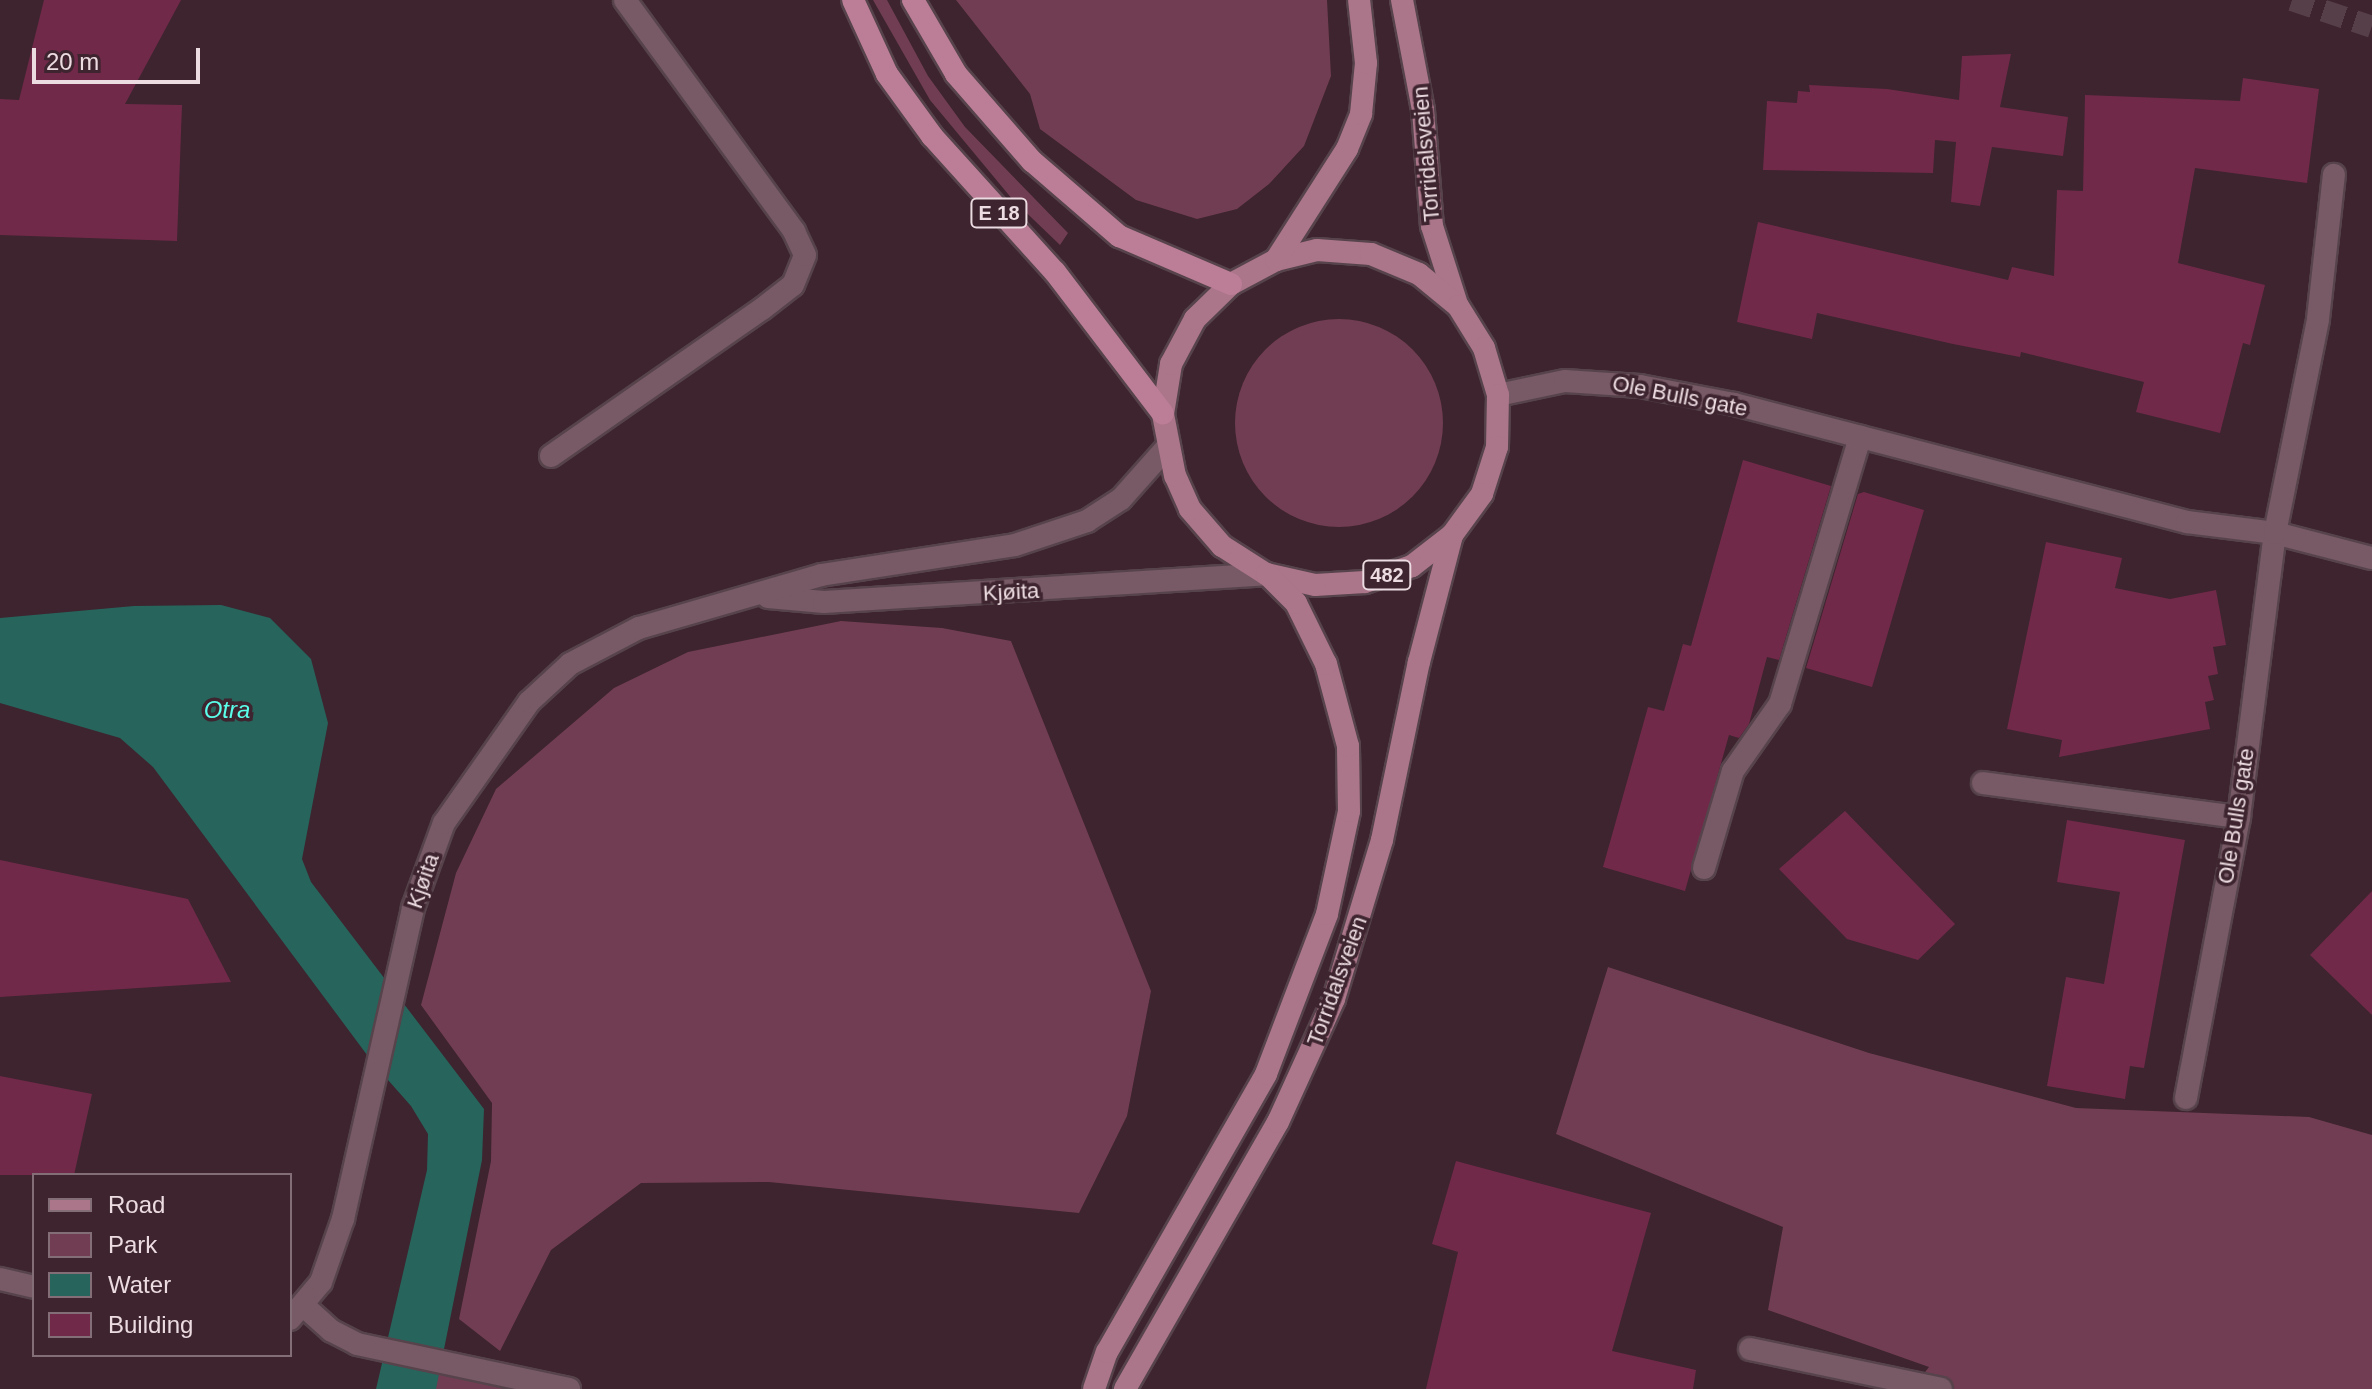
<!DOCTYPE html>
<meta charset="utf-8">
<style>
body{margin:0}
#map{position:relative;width:2372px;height:1389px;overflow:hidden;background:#3d242e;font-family:Helvetica,sans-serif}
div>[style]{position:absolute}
.green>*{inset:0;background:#713d52}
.round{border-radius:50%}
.water>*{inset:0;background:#27645c}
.building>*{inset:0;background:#71294a}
.trunk-tunnel>*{height:22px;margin-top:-11px;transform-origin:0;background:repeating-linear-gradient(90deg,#573f49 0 22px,transparent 0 33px)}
.roads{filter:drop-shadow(2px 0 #57434b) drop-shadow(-2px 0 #57434b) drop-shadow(0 2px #57434b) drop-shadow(0 -2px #57434b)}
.service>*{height:22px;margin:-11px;padding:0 11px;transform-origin:11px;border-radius:11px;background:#775a65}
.minor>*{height:22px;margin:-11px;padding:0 11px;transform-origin:11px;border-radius:11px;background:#775a65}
.primary>*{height:22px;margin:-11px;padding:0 11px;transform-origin:11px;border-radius:11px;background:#ab758a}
.trunk>*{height:22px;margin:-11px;padding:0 11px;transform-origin:11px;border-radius:11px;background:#bc7e96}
span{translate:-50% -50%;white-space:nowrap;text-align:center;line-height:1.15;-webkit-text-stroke:7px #3d242e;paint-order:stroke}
.shield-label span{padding:2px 6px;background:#3d242e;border:2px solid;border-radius:6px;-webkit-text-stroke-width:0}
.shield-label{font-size:20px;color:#ecdbe1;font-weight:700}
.street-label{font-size:22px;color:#ecdbe1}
.water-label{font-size:24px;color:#5afde9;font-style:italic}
.legend{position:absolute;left:32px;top:1173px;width:260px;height:184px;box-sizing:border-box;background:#3d242e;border:2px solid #836d76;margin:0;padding:10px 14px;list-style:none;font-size:24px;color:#ecdbe1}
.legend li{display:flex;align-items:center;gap:16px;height:40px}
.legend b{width:40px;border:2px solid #836d76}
.scale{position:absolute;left:32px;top:48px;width:168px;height:36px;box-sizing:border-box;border:4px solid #ecdbe1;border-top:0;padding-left:10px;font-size:24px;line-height:28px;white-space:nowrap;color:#ecdbe1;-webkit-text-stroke:6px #3d242e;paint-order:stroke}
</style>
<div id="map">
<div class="green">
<div style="clip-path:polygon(873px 0,887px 0,928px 76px,965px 127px,1068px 233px,1060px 245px,1013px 200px,930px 100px)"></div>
<div style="clip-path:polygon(956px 0,1327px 0,1331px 76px,1304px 146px,1269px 184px,1237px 209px,1197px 219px,1136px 200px,1040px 129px,1030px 94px)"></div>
<div class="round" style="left:1235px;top:319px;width:208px;height:208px"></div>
<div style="clip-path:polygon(841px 621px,942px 628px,1011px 641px,1151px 991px,1127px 1116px,1079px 1213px,769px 1182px,641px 1183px,551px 1250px,500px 1351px,459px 1319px,491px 1161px,492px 1103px,421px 1005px,456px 873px,496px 789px,614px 688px,688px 652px)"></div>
<div style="clip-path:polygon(1608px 967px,1869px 1053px,2076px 1108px,2309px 1117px,2372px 1135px,2372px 1389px,1912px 1389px,1929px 1367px,1768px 1310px,1783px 1227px,1556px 1134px)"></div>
<div style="clip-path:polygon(438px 1361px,517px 1389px,432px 1389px)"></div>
</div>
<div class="water">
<div style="clip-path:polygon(221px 605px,270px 618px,311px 659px,328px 723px,302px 859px,311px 882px,484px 1109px,482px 1160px,436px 1389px,376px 1389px,427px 1170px,428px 1134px,411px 1106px,373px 1063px,153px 767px,120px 738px,0 703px,0 618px,134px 606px)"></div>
</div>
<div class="building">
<div style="clip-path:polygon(44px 0,181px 0,125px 104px,182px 105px,177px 241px,0 235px,0 99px,19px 100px)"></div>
<div style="clip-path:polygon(2011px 54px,2000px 107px,2068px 117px,2063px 156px,1992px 147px,1980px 206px,1951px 202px,1956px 142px,1935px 140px,1933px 173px,1763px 170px,1767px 101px,1797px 103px,1798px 91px,1810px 92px,1809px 85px,1887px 89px,1959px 100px,1962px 56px)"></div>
<div style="clip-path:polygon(2243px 78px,2319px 89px,2307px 183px,2195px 168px,2178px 263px,2265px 285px,2250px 345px,2243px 343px,2220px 433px,2136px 412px,2144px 382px,2021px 352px,2020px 357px,1953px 344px,1817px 313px,1812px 339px,1737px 322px,1758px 222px,2008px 280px,2012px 267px,2054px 276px,2057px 190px,2083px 191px,2085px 95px,2240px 101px)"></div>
<div style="clip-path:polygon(1743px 460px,1831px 486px,1779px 660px,1767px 657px,1749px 724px,1739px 738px,1729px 735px,1685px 891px,1603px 867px,1648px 707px,1664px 711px,1683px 644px,1691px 646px)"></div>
<div style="clip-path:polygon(1864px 492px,1924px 510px,1872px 687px,1806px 668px,1858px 494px)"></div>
<div style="clip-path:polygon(2046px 542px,2122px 558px,2115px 588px,2170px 599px,2216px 590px,2226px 645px,2213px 647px,2218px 674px,2208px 676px,2214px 700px,2205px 702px,2210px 729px,2059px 757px,2062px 740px,2007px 729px)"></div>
<div style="clip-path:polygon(1845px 811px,1955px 924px,1918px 960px,1847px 939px,1779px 869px)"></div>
<div style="clip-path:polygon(2067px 820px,2185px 840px,2144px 1068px,2130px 1066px,2125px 1099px,2047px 1086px,2066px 977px,2104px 984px,2120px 892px,2057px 882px)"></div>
<div style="clip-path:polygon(0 860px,188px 899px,231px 982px,0 997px)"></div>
<div style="clip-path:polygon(2372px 891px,2372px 1015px,2310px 955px)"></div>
<div style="clip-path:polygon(0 1076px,92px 1094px,74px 1175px,0 1175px)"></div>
<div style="clip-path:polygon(1456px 1161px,1651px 1213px,1612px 1351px,1696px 1370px,1693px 1389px,1426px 1389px,1458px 1252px,1432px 1244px)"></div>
</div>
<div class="trunk-tunnel">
<div style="left:2292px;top:0;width:84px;rotate:18.6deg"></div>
</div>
<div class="roads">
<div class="service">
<div style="left:551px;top:456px;width:257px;rotate:-34.9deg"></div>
<div style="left:762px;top:309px;width:39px;rotate:-38deg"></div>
<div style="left:793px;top:285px;width:32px;rotate:-68deg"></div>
<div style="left:805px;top:255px;width:26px;rotate:-115deg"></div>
<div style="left:794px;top:231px;width:286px;rotate:-126.2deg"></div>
<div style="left:1983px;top:783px;width:258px;rotate:7.6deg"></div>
<div style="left:1704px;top:868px;width:101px;rotate:-73.4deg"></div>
<div style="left:1733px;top:771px;width:82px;rotate:-55deg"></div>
<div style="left:1780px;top:704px;width:279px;rotate:-73.3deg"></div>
<div style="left:305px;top:1307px;width:36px;rotate:42deg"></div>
<div style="left:332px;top:1331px;width:28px;rotate:27deg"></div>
<div style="left:357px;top:1344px;width:217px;rotate:12deg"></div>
<div style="left:1750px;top:1349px;width:195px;rotate:11.8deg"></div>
</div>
<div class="minor">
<div style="left:1498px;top:395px;width:68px;rotate:-11.8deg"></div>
<div style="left:1565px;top:381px;width:75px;rotate:3.8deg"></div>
<div style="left:1640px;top:386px;width:96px;rotate:10.8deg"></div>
<div style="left:1734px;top:404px;width:468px;rotate:14.6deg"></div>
<div style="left:2187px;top:522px;width:89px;rotate:7.1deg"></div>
<div style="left:2275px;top:533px;width:100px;rotate:14.5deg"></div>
<div style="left:768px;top:597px;width:56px;rotate:5.1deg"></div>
<div style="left:824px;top:602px;width:443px;rotate:-3.6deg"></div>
<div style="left:2186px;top:1098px;width:286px;rotate:-79.3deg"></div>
<div style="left:2239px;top:817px;width:286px;rotate:-82.8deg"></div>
<div style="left:2275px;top:533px;width:218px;rotate:-78.6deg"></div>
<div style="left:2318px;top:319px;width:145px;rotate:-83.7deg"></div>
<div style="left:0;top:1279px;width:35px;rotate:13deg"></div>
<div style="left:290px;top:1319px;width:48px;rotate:-50deg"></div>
<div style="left:321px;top:1282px;width:67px;rotate:-70.8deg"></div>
<div style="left:343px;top:1219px;width:319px;rotate:-77.3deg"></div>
<div style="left:413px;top:908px;width:90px;rotate:-70deg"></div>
<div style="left:444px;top:823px;width:148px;rotate:-54.9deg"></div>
<div style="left:529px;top:702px;width:56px;rotate:-42.8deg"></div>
<div style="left:570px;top:664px;width:78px;rotate:-27.6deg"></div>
<div style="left:639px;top:628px;width:190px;rotate:-16.2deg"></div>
<div style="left:821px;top:575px;width:196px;rotate:-8.8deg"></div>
<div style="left:1015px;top:545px;width:76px;rotate:-18.4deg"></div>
<div style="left:1087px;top:521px;width:40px;rotate:-32.9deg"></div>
<div style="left:1121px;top:499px;width:71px;rotate:-48.4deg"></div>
</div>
<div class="primary">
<div style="left:1402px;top:0;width:112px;rotate:79.2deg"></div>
<div style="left:1423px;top:110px;width:116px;rotate:85.6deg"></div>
<div style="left:1432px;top:226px;width:79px;rotate:72.3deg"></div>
<div style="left:1276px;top:260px;width:42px;rotate:-13.7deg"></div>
<div style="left:1317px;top:250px;width:54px;rotate:4.2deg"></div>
<div style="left:1371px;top:254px;width:52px;rotate:22.6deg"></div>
<div style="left:1419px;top:274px;width:50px;rotate:39.4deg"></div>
<div style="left:1458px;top:306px;width:49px;rotate:58.2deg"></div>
<div style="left:1484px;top:348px;width:49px;rotate:73.4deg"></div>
<div style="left:1498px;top:395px;width:52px;rotate:91.1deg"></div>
<div style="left:1497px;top:447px;width:49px;rotate:107.7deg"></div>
<div style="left:1482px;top:494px;width:51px;rotate:126.2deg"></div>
<div style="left:1452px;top:535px;width:51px;rotate:142.2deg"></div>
<div style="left:1412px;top:566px;width:50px;rotate:161.2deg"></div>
<div style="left:1365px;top:582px;width:50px;rotate:176.6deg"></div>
<div style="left:1315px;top:585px;width:50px;rotate:-167.3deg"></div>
<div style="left:1266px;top:574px;width:52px;rotate:-147.5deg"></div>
<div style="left:1222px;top:546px;width:49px;rotate:-130.9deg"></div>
<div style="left:1190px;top:509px;width:36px;rotate:-114deg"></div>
<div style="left:1175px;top:476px;width:63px;rotate:-101deg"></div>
<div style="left:1163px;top:414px;width:51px;rotate:-80.9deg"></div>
<div style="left:1171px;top:364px;width:51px;rotate:-61.9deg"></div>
<div style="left:1195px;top:319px;width:50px;rotate:-44.2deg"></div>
<div style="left:1231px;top:284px;width:51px;rotate:-28.1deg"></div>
<div style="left:1276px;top:260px;width:132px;rotate:-57.4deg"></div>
<div style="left:1347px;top:149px;width:38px;rotate:-68deg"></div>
<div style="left:1361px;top:114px;width:51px;rotate:-84.4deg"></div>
<div style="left:1366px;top:63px;width:63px;rotate:-96.3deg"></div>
<div style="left:1094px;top:1389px;width:39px;rotate:-71deg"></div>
<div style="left:1107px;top:1352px;width:320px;rotate:-60.2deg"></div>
<div style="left:1266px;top:1074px;width:171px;rotate:-69.1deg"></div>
<div style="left:1327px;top:914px;width:105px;rotate:-77.9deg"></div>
<div style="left:1349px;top:811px;width:65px;rotate:-90.9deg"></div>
<div style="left:1348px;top:746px;width:85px;rotate:-105deg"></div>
<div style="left:1326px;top:664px;width:68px;rotate:-116.2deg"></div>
<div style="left:1296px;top:603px;width:41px;rotate:-135deg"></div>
<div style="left:1125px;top:1389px;width:308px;rotate:-60.2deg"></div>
<div style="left:1278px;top:1122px;width:135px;rotate:-65.5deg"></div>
<div style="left:1334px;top:999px;width:166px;rotate:-73.2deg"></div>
<div style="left:1382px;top:840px;width:182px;rotate:-78.3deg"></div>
<div style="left:1419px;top:662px;width:131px;rotate:-75.4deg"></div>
</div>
<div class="trunk">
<div style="left:853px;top:0;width:81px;rotate:65.3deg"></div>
<div style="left:887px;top:74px;width:77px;rotate:54deg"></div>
<div style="left:932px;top:136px;width:183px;rotate:47.9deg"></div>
<div style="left:1055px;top:272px;width:178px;rotate:52.7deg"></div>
<div style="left:913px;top:0;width:86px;rotate:59.8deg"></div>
<div style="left:956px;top:74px;width:116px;rotate:48.9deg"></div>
<div style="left:1032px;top:161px;width:115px;rotate:40.8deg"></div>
<div style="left:1119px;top:236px;width:122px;rotate:23.2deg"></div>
</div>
</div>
<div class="shield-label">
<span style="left:999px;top:213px">E 18</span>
<span style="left:1387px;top:575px">482</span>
</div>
<div class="street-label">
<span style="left:1426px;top:154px;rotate:-95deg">Torridalsveien</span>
<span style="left:1680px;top:396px;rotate:11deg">Ole Bulls gate</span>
<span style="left:1011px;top:592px;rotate:-3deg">Kjøita</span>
<span style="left:2236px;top:816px;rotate:-81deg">Ole Bulls gate</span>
<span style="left:423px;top:881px;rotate:-71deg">Kjøita</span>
<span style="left:1337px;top:981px;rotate:-70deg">Torridalsveien</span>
</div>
<div class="water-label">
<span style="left:227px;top:710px">Otra</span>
</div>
<ul class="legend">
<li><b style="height:10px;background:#ab758a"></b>Road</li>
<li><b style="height:22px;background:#713d52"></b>Park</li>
<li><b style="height:22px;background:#27645c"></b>Water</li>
<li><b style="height:22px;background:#71294a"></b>Building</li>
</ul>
<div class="scale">20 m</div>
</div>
